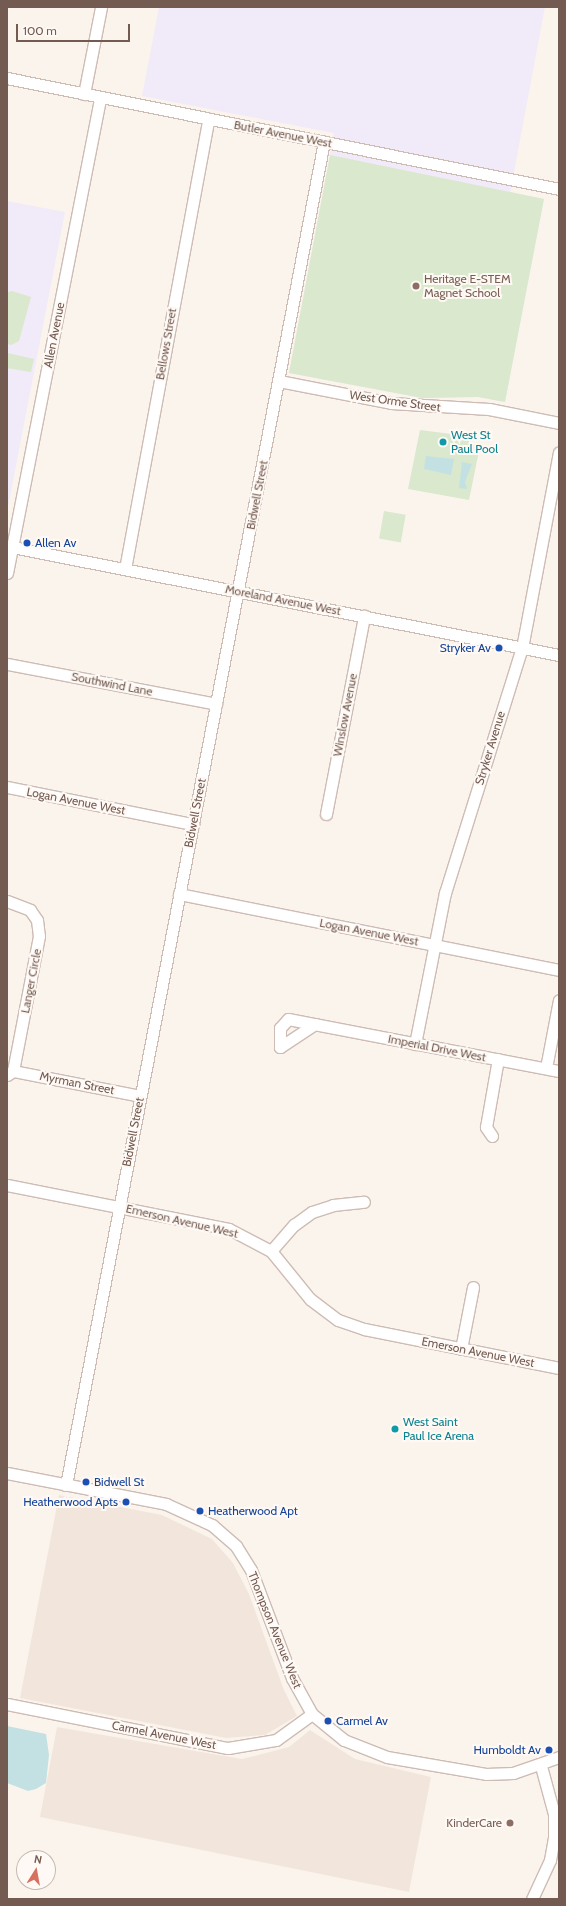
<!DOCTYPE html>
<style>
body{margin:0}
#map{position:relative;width:566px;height:1906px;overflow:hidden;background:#fbf4ed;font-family:Cabin,sans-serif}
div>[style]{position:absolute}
.residential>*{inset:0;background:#f2e6dc}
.education>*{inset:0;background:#f1eaf8}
.green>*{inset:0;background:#dae8cd;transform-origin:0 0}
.water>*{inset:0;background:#c3e1e3}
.roads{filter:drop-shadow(1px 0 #cdbcb4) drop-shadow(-1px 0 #cdbcb4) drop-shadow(0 1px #cdbcb4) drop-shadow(0 -1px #cdbcb4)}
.minor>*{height:11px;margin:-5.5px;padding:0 5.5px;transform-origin:5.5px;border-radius:5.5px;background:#fff}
.dots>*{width:11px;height:11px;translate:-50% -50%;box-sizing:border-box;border:2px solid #fef9f4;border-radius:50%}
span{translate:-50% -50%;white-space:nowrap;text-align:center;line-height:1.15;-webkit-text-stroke:4px #fef9f4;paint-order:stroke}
.street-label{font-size:12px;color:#745b52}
.education-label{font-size:12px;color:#785e54}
.left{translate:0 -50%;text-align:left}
.right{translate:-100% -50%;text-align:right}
.culture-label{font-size:12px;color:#0d838f}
.transit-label{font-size:12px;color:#164399}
.frame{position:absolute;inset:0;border:8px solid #745b52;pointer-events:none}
.north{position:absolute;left:16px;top:1850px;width:40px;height:40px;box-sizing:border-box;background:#fef9f4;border:1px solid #c7bab3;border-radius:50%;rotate:11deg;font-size:11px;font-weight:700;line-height:16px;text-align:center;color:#745b52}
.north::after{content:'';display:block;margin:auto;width:14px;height:18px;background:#d67162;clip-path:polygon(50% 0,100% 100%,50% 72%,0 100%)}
.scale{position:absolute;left:16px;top:24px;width:114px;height:18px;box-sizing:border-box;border:2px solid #745b52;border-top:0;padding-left:5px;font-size:12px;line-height:14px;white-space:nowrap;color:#745b52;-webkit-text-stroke:3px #fef9f4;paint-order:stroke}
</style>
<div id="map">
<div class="residential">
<div style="clip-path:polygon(59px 1495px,162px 1515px,212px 1539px,233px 1563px,249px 1594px,284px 1690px,297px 1716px,265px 1735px,226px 1738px,20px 1698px)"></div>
<div style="clip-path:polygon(57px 1727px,242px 1759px,289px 1747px,310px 1730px,355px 1759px,431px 1777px,409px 1892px,40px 1817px)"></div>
</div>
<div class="education">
<div style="clip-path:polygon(159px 7px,545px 7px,510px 193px,544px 199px,505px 402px,478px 397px,422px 398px,289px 373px,334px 133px,142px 96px)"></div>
<div style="clip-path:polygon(7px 201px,65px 212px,7px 512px)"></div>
</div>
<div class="green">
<div style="clip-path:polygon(330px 155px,544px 199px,505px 402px,478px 397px,422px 398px,289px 373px)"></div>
<div style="clip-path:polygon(12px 291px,31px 297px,19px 341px,11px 345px,7px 344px,7px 292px)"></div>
<div style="clip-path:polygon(7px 353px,34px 359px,31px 372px,7px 368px)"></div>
<div style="clip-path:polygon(420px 430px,459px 435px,469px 439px,469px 444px,480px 446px,469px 500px,408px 489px)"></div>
<div style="left:384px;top:511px;width:22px;height:28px;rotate:10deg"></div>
</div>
<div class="water">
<div style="clip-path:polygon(426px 456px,454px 459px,451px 475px,424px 469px)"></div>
<div style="clip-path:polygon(462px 462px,472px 464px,465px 482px,467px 489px,459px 488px)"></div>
<div style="clip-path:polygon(7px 1726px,46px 1734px,49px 1755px,46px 1783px,36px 1789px,28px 1791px,7px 1783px)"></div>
</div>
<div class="roads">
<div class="minor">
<div style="left:7px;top:78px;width:563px;rotate:11.37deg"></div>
<div style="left:84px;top:94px;width:89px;rotate:-78.9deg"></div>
<div style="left:279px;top:381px;width:114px;rotate:11.1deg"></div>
<div style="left:391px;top:403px;width:98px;rotate:3.5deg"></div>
<div style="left:489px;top:409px;width:71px;rotate:11.3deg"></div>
<div style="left:7px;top:546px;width:563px;rotate:11.17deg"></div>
<div style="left:125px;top:569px;width:458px;rotate:-79.5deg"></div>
<div style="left:7px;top:573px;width:485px;rotate:-78.9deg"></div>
<div style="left:7px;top:664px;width:213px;rotate:10.8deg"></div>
<div style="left:7px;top:787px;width:190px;rotate:11.3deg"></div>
<div style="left:326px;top:814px;width:202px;rotate:-79.1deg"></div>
<div style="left:179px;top:894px;width:388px;rotate:11.3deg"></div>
<div style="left:7px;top:901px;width:25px;rotate:21deg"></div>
<div style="left:30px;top:910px;width:12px;rotate:55deg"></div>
<div style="left:37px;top:920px;width:16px;rotate:83deg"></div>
<div style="left:39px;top:936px;width:137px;rotate:100.9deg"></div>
<div style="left:13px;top:1071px;width:7px;rotate:146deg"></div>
<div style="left:315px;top:1024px;width:42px;rotate:146.7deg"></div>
<div style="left:280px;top:1047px;width:19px;rotate:-90deg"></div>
<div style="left:280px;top:1028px;width:12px;rotate:-48deg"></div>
<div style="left:288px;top:1019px;width:276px;rotate:10.9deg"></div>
<div style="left:415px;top:1044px;width:154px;rotate:-78.8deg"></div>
<div style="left:445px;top:893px;width:257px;rotate:-72.6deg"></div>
<div style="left:522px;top:648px;width:199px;rotate:-79.3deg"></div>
<div style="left:546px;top:1068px;width:69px;rotate:-79.2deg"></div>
<div style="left:13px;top:1071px;width:129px;rotate:11.1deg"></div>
<div style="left:492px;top:1136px;width:11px;rotate:-124deg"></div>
<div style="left:486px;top:1127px;width:69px;rotate:-80deg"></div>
<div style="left:7px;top:1185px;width:226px;rotate:11.2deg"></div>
<div style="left:229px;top:1229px;width:47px;rotate:27.6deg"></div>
<div style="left:271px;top:1251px;width:62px;rotate:50.9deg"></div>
<div style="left:310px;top:1299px;width:35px;rotate:37deg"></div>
<div style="left:338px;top:1320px;width:28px;rotate:19deg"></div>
<div style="left:364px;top:1329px;width:199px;rotate:11.3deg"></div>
<div style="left:271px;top:1251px;width:35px;rotate:-49deg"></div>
<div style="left:294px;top:1225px;width:22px;rotate:-36deg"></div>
<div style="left:312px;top:1212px;width:22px;rotate:-18deg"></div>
<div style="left:333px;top:1205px;width:31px;rotate:-6deg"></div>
<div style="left:461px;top:1349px;width:63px;rotate:-79deg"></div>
<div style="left:7px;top:1473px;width:162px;rotate:11deg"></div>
<div style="left:166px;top:1504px;width:51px;rotate:24.5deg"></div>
<div style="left:212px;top:1525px;width:32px;rotate:41deg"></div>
<div style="left:236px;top:1546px;width:28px;rotate:58deg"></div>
<div style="left:251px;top:1570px;width:116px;rotate:69.2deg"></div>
<div style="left:292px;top:1678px;width:41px;rotate:60.9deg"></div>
<div style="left:312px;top:1714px;width:41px;rotate:39.1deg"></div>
<div style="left:344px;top:1740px;width:46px;rotate:21.6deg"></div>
<div style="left:387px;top:1757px;width:100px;rotate:9.7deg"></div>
<div style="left:486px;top:1774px;width:27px;rotate:-2deg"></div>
<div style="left:513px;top:1773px;width:49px;rotate:-19.2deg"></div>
<div style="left:66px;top:1485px;width:1368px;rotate:-79.13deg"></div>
<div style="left:7px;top:1704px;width:225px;rotate:11.3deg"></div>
<div style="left:228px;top:1748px;width:49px;rotate:-9.5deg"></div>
<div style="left:276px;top:1740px;width:44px;rotate:-35.8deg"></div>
<div style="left:532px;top:1899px;width:43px;rotate:-65.2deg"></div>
<div style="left:550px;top:1860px;width:23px;rotate:-80deg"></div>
<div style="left:554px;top:1837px;width:23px;rotate:-90deg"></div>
<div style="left:554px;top:1814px;width:50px;rotate:-105.2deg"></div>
</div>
</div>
<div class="dots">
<div style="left:416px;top:286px;background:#8d6e63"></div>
<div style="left:443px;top:442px;background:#0f9aa8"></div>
<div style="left:27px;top:543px;background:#1a4fb4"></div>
<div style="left:499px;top:648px;background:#1a4fb4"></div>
<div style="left:395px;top:1429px;background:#0f9aa8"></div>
<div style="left:86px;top:1482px;background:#1a4fb4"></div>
<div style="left:126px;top:1502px;background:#1a4fb4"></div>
<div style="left:200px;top:1511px;background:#1a4fb4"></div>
<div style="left:328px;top:1721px;background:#1a4fb4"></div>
<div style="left:549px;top:1750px;background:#1a4fb4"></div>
<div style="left:510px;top:1823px;background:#8d6e63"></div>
</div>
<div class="street-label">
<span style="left:283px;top:134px;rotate:11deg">Butler Avenue West</span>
<span style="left:54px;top:335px;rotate:-79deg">Allen Avenue</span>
<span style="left:166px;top:344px;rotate:-80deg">Bellows Street</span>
<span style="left:395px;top:401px;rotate:8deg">West Orme Street</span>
<span style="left:257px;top:495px;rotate:-79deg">Bidwell Street</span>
<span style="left:283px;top:600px;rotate:11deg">Moreland Avenue West</span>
<span style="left:112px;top:684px;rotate:11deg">Southwind Lane</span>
<span style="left:345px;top:715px;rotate:-79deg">Winslow Avenue</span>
<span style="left:490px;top:748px;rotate:-73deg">Stryker Avenue</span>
<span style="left:76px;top:801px;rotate:11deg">Logan Avenue West</span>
<span style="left:195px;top:813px;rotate:-79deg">Bidwell Street</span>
<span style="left:369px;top:932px;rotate:11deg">Logan Avenue West</span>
<span style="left:31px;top:981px;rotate:-79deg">Langer Circle</span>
<span style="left:437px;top:1048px;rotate:11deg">Imperial Drive West</span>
<span style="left:77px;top:1083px;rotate:11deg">Myrman Street</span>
<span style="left:133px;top:1132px;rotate:-79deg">Bidwell Street</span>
<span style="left:182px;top:1221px;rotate:13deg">Emerson Avenue West</span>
<span style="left:478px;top:1352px;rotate:11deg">Emerson Avenue West</span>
<span style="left:275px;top:1630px;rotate:68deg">Thompson Avenue West</span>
<span style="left:164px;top:1735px;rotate:11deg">Carmel Avenue West</span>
</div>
<div class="education-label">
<span class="left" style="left:424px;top:286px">Heritage E-STEM<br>Magnet School</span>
<span class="right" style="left:502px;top:1823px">KinderCare</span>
</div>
<div class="culture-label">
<span class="left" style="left:451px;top:442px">West St<br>Paul Pool</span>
<span class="left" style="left:403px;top:1429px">West Saint<br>Paul Ice Arena</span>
</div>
<div class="transit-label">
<span class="left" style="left:35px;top:543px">Allen Av</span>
<span class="right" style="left:491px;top:648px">Stryker Av</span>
<span class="left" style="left:94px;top:1482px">Bidwell St</span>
<span class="right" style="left:118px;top:1502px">Heatherwood Apts</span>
<span class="left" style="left:208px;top:1511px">Heatherwood Apt</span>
<span class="left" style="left:336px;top:1721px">Carmel Av</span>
<span class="right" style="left:541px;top:1750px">Humboldt Av</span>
</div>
<div class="frame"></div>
<div class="north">N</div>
<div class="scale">100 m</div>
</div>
